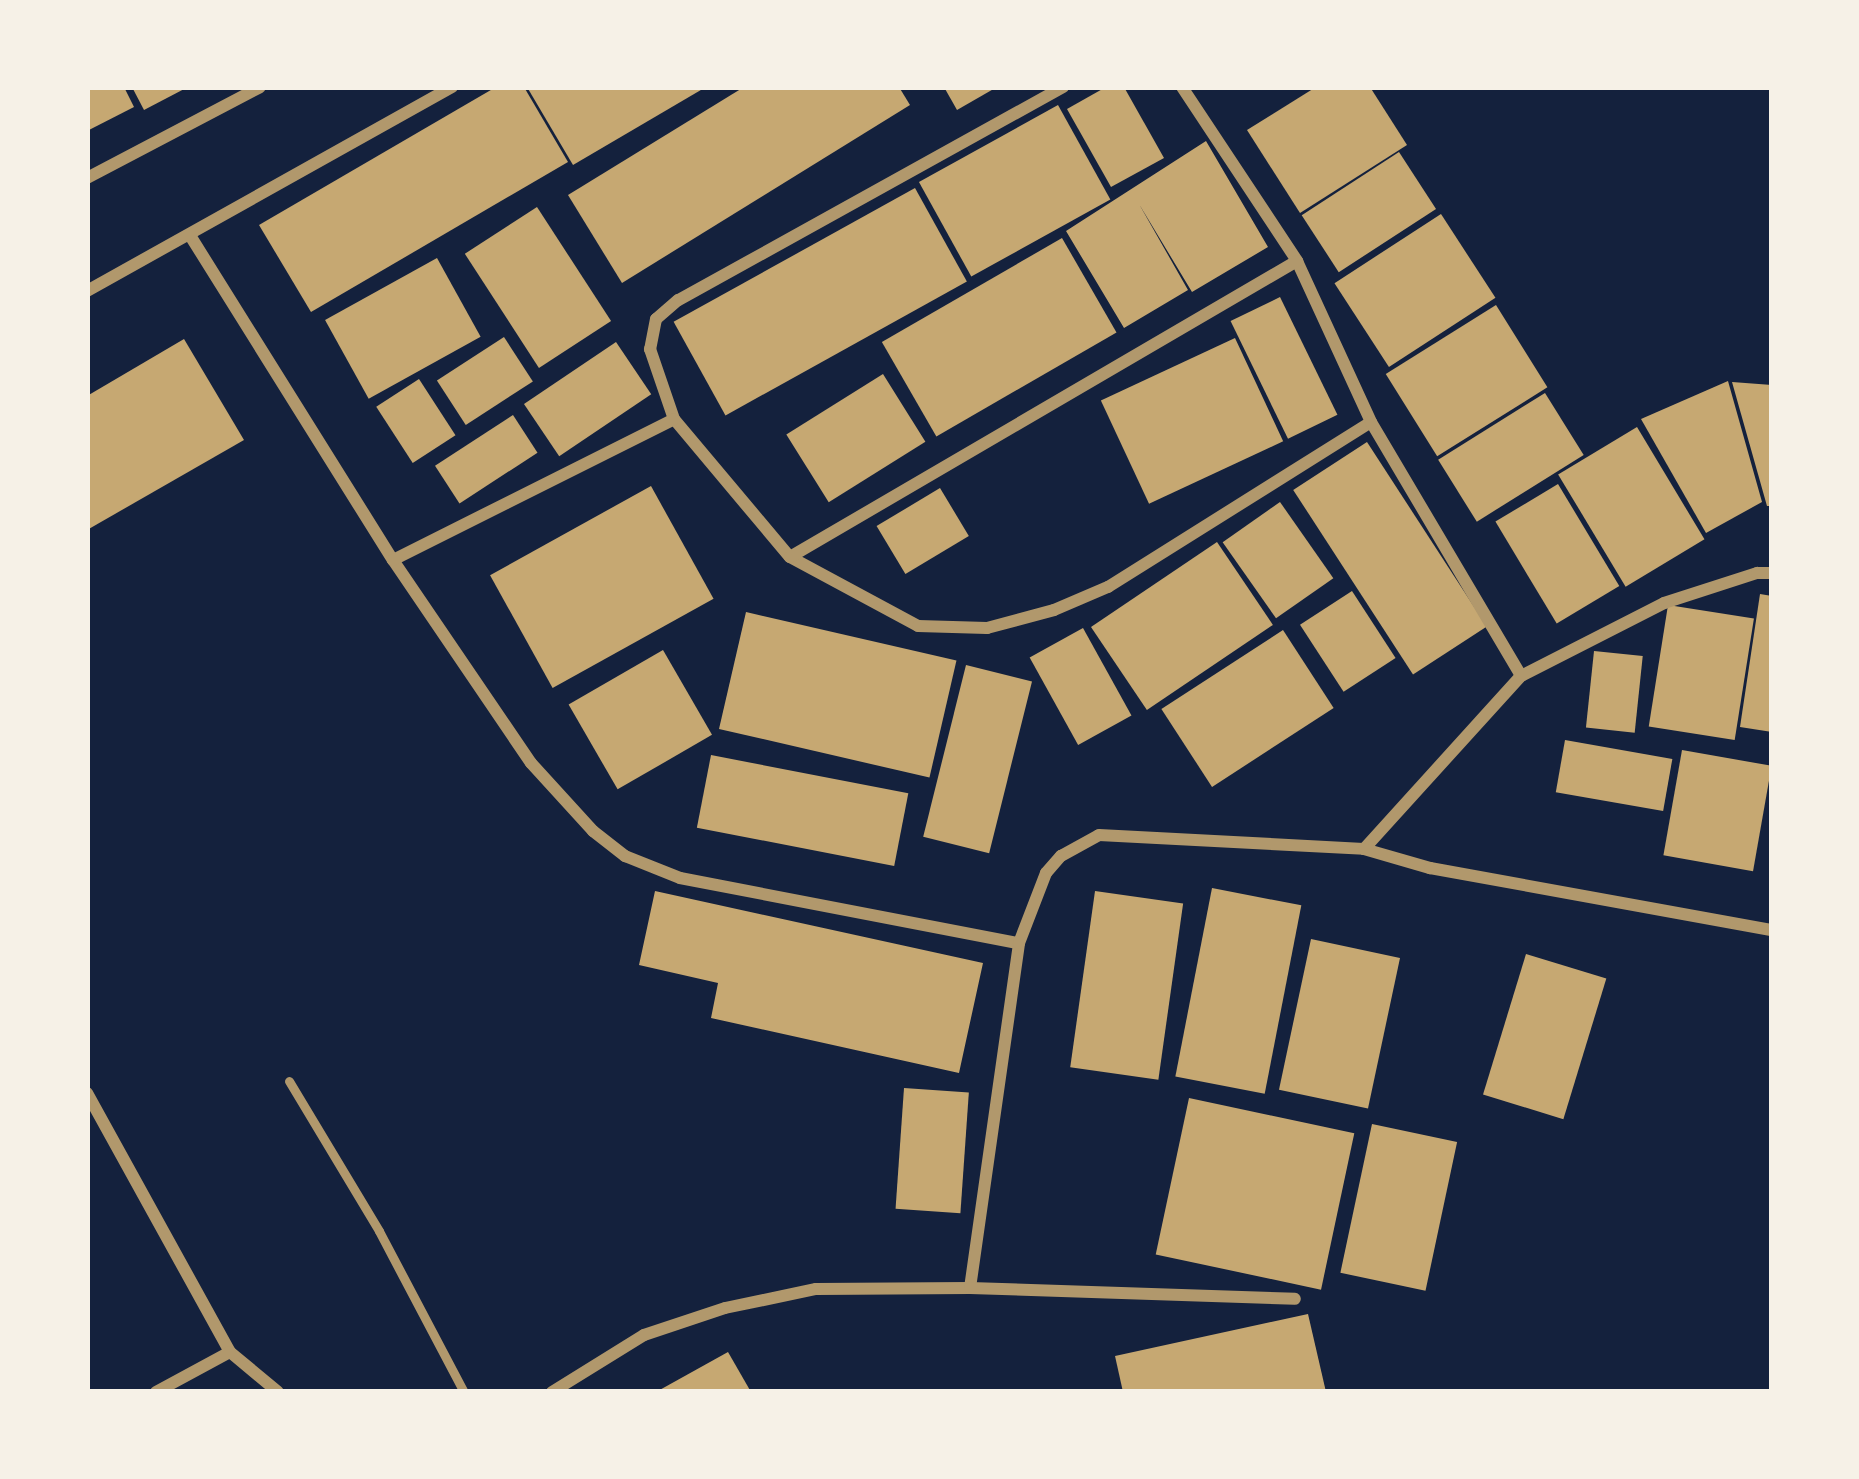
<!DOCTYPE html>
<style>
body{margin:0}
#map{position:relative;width:1859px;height:1479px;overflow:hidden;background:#14213d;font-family:Helvetica,sans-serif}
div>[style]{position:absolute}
.building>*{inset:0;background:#c6a872;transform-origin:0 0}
.service>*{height:9px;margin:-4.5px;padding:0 4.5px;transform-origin:4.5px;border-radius:4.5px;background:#b1986c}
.minor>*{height:12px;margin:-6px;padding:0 6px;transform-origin:6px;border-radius:6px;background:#b1986c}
span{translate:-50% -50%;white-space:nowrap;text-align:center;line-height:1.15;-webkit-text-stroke:12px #f6f1e7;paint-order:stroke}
.frame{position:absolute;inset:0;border:90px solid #f6f1e7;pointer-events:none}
</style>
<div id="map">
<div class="building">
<div style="clip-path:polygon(87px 87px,124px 87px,134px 107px,87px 131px)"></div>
<div style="clip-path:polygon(132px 87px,188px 87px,144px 110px)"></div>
<div style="clip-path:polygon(496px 87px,524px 87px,568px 162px,311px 312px,259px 225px)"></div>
<div style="clip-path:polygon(527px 87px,706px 87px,573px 165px)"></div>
<div style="clip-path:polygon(744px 87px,899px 87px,910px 105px,622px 283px,568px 195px)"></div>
<div style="clip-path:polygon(944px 87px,997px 87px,957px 110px)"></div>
<div style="clip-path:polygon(1106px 87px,1124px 87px,1164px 158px,1111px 187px,1067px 109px)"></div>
<div style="clip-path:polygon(1316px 87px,1370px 87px,1407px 145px,1300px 213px,1247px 130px)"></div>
<div style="left:1058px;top:105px;width:108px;height:159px;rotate:61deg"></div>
<div style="clip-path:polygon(1206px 141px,1268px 247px,1192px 292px,1139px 204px,1188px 290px,1124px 328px,1066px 231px)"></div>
<div style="left:1399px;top:152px;width:68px;height:116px;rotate:57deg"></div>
<div style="left:915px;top:188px;width:107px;height:276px;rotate:61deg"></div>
<div style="left:537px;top:207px;width:136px;height:86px;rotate:57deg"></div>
<div style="left:1441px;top:214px;width:100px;height:127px;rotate:57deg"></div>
<div style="left:1062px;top:238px;width:109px;height:208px;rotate:60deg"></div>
<div style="left:437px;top:258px;width:90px;height:128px;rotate:61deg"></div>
<div style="left:1280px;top:297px;width:131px;height:55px;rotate:64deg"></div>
<div style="left:1496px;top:305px;width:97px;height:130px;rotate:58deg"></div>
<div style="left:504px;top:337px;width:53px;height:80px;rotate:57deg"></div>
<div style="left:1235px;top:338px;width:114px;height:148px;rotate:65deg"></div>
<div style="clip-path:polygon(184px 339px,244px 440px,87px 530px,87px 396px)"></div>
<div style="left:616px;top:342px;width:63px;height:111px;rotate:56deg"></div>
<div style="left:883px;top:374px;width:80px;height:114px;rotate:58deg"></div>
<div style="left:419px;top:379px;width:67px;height:51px;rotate:57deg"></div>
<div style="clip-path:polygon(1728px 381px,1762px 502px,1706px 533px,1641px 419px)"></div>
<div style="clip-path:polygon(1732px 382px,1772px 385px,1772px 506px,1767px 506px)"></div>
<div style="left:1545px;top:393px;width:73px;height:126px;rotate:58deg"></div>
<div style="left:513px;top:415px;width:45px;height:93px;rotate:57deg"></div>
<div style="left:1637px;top:427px;width:131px;height:92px;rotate:59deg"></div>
<div style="left:1367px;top:442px;width:220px;height:88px;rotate:57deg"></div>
<div style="left:1558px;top:484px;width:119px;height:73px;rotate:59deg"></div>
<div style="left:651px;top:486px;width:129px;height:184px;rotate:61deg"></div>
<div style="left:940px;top:488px;width:56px;height:74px;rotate:59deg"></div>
<div style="left:1280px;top:502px;width:93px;height:70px;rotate:55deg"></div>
<div style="left:1217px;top:542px;width:100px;height:152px;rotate:56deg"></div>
<div style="left:1352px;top:591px;width:80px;height:62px;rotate:57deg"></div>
<div style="clip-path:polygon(1760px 594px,1772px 596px,1772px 732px,1740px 727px)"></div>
<div style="left:1668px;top:605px;width:87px;height:123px;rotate:9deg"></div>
<div style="left:746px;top:612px;width:216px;height:120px;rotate:13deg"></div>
<div style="left:1083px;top:628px;width:100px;height:61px;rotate:61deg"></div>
<div style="left:1283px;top:630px;width:93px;height:145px;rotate:57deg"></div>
<div style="left:663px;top:650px;width:98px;height:109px;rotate:60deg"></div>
<div style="left:1594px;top:651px;width:49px;height:77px;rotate:6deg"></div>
<div style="left:966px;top:665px;width:68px;height:177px;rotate:14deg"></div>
<div style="left:1565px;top:740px;width:109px;height:53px;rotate:10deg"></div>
<div style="left:1682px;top:750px;width:91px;height:107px;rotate:10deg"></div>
<div style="left:711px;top:755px;width:201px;height:74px;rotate:11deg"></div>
<div style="left:1212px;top:888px;width:91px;height:192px;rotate:11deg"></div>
<div style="clip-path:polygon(655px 891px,983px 963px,959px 1073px,711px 1018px,718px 983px,639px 965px)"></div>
<div style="left:1095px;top:891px;width:89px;height:178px;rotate:8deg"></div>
<div style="left:1311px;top:939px;width:91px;height:154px;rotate:12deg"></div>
<div style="left:1526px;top:954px;width:84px;height:147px;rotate:17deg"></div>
<div style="left:904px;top:1088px;width:65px;height:121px;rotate:4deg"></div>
<div style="left:1189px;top:1098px;width:169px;height:160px;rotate:12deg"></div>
<div style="left:1372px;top:1124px;width:87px;height:152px;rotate:12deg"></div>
<div style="clip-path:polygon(1308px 1314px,1326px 1392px,1123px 1392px,1115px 1356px)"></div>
<div style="clip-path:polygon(728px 1352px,751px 1392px,656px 1392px)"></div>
</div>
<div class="service">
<div style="left:289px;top:1081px;width:175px;rotate:59deg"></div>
<div style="left:379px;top:1231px;width:182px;rotate:62.2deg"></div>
</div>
<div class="minor">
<div style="left:1063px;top:87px;width:440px;rotate:151deg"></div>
<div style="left:678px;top:300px;width:29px;rotate:139deg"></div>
<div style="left:656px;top:319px;width:31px;rotate:101deg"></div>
<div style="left:650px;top:349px;width:74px;rotate:71.1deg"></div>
<div style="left:674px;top:419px;width:180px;rotate:50deg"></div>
<div style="left:790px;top:557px;width:145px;rotate:28.3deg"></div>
<div style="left:918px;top:626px;width:69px;rotate:1.7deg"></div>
<div style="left:987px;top:628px;width:69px;rotate:-15deg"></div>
<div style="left:1054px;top:610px;width:59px;rotate:-23.1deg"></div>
<div style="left:1108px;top:587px;width:310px;rotate:-32.1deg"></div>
<div style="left:1182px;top:87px;width:209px;rotate:56.5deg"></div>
<div style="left:1297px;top:261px;width:177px;rotate:65.3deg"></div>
<div style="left:1371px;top:422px;width:295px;rotate:59.4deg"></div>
<div style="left:87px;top:178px;width:195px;rotate:-27.7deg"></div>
<div style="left:191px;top:237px;width:381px;rotate:58deg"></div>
<div style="left:393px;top:560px;width:245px;rotate:55.8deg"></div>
<div style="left:531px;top:763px;width:92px;rotate:47.6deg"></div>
<div style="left:593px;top:831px;width:41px;rotate:38deg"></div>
<div style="left:625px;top:856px;width:59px;rotate:21.8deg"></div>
<div style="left:680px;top:878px;width:345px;rotate:10.9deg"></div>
<div style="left:87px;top:291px;width:418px;rotate:-29.2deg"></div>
<div style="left:790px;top:557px;width:587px;rotate:-30.28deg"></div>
<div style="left:393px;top:560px;width:314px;rotate:-26.6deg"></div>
<div style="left:1364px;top:849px;width:234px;rotate:-47.8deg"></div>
<div style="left:1521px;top:676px;width:161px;rotate:-27deg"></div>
<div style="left:1664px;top:603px;width:98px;rotate:-17.9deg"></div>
<div style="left:1757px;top:573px;width:15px"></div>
<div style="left:87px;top:1093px;width:296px;rotate:61.1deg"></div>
<div style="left:230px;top:1352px;width:62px;rotate:39.8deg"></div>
<div style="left:970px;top:1288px;width:348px;rotate:-81.9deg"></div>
<div style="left:1019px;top:943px;width:75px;rotate:-68.9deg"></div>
<div style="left:1046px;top:873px;width:23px;rotate:-49deg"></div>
<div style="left:1061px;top:856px;width:43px;rotate:-28.9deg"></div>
<div style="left:1099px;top:835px;width:265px;rotate:3deg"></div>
<div style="left:1364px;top:849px;width:69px;rotate:16.1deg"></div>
<div style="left:1430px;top:868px;width:348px;rotate:10.3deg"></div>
<div style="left:156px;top:1392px;width:84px;rotate:-28.4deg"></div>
<div style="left:552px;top:1392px;width:108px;rotate:-31.8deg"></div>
<div style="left:644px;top:1335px;width:85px;rotate:-18.4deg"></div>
<div style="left:725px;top:1308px;width:93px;rotate:-11.8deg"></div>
<div style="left:816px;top:1289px;width:154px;rotate:-0.4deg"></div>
<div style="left:970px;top:1288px;width:325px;rotate:1.9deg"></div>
</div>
<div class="frame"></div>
</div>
